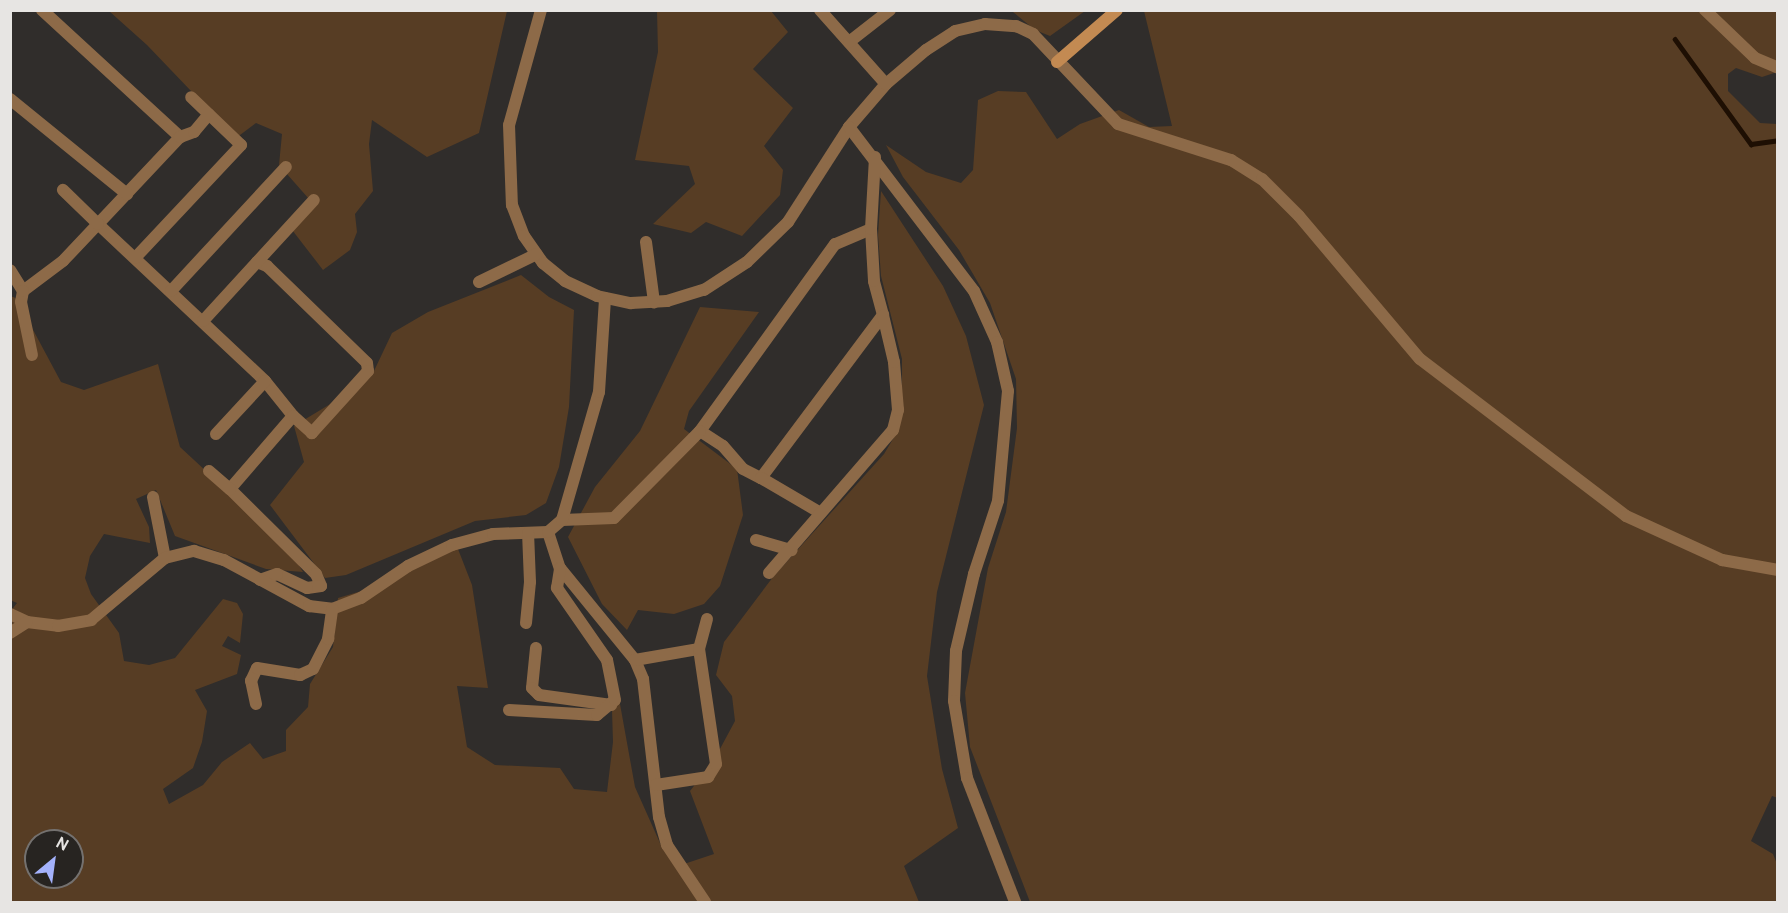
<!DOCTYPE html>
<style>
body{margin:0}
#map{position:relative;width:1788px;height:913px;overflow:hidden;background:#302d2b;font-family:Overpass,sans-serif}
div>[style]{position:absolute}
.green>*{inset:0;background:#573d24}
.stream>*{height:4.5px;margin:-2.25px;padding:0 2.25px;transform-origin:2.25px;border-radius:2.25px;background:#1e0f03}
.street>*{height:12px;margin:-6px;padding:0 6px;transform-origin:6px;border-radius:6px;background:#8d6a48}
.secondary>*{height:12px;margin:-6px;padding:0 6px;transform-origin:6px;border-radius:6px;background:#c38a52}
span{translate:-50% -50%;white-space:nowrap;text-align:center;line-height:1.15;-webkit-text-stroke:5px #272421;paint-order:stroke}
.frame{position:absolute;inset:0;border:12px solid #e7e5e3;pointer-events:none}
.north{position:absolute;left:24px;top:829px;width:60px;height:60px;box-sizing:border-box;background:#272421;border:2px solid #74716f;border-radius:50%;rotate:29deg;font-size:16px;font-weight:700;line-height:24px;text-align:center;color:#e7e5e3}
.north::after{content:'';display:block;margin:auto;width:21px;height:27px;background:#a4b2fc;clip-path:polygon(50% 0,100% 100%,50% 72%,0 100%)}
</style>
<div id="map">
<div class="green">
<div style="clip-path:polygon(109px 11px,507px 11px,479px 133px,427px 157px,372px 120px,369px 144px,373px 191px,355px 214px,357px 232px,350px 250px,323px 270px,289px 226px,309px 199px,279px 165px,282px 134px,256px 123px,236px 138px,147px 45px)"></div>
<div style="clip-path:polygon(657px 11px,771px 11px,788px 32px,753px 69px,793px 108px,764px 146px,783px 170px,780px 195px,742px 236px,706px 222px,691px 233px,653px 224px,695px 184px,689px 166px,635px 160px,658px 52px)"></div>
<div style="clip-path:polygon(1003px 11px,1085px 11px,1050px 36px,1035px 30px,1013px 12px)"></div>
<div style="clip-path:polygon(1144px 11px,1777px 11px,1777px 72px,1762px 77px,1736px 68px,1728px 74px,1728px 91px,1760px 123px,1777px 124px,1778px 798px,1772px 796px,1751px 841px,1773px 854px,1777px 864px,1777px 902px,1030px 902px,970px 747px,965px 693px,988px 568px,1006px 512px,1017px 428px,1016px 379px,990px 303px,959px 250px,903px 177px,886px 145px,926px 172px,961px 183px,973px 170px,978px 100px,998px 91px,1026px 92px,1057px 139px,1080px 124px,1119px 110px,1149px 127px,1172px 126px)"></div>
<div style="clip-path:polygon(evenodd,881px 191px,943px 286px,966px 336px,984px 405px,937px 592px,927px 676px,942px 769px,958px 828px,904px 866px,919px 902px,11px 902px,10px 612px,17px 603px,10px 600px,10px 296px,16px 298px,61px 382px,84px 390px,158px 364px,180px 447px,287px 546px,303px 572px,266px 569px,175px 536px,156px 490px,136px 499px,149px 527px,150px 543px,104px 534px,90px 556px,85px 578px,91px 594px,119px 633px,124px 661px,149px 665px,175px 658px,223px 599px,237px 603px,243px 614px,240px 643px,228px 636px,222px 646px,241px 655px,237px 674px,195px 690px,207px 711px,202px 742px,193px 768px,163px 789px,169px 804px,203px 785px,222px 762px,250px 743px,263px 759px,286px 751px,286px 730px,308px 707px,310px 684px,333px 647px,338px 598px,398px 580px,433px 550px,458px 549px,472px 585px,488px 688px,457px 686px,467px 747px,495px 765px,560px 768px,574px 789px,607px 792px,613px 742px,611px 679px,620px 704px,635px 787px,660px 843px,678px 866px,714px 854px,690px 791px,714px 760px,735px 721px,732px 696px,716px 675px,724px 642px,773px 577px,884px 454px,896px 434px,902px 409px,902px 359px,881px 276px,878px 235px,881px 191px,36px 841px,72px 841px,72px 877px,36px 877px,36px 841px)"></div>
<div style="clip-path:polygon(521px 275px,549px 297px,574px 310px,569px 407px,559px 467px,546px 503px,526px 515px,475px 521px,346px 575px,325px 578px,270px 505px,304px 462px,294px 426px,350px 392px,373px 373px,392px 333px,428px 312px)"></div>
<div style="clip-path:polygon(700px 307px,759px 312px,689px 411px,684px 429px,737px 469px,743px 515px,720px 586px,704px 604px,674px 614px,638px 610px,627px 630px,602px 604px,568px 537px,595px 487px,640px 431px)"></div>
</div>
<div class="stream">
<div style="left:1675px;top:39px;width:130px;rotate:54.1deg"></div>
<div style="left:1751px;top:144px;width:27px;rotate:-8deg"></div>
</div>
<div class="street">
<div style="left:42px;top:10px;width:188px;rotate:42.6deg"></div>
<div style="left:180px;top:137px;width:120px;rotate:133.3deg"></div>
<div style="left:98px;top:224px;width:229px;rotate:43.2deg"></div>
<div style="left:265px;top:381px;width:45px;rotate:51.3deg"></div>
<div style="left:293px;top:416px;width:96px;rotate:130.8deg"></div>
<div style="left:230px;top:489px;width:121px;rotate:44.7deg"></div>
<div style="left:316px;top:574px;width:13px;rotate:67deg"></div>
<div style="left:321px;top:586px;width:14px;rotate:172deg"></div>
<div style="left:307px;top:588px;width:33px;rotate:-155deg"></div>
<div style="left:277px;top:574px;width:18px;rotate:161deg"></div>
<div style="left:541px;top:10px;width:119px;rotate:105.5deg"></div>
<div style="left:509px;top:125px;width:80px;rotate:87.9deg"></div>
<div style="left:512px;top:205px;width:33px;rotate:69deg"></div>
<div style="left:524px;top:236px;width:33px;rotate:55deg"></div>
<div style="left:543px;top:263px;width:28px;rotate:39deg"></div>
<div style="left:565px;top:281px;width:35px;rotate:25deg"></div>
<div style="left:597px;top:296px;width:35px;rotate:12deg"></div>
<div style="left:631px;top:303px;width:36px;rotate:-3deg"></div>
<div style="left:667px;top:301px;width:39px;rotate:-17deg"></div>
<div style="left:704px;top:290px;width:51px;rotate:-33.1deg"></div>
<div style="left:747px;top:262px;width:57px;rotate:-44.3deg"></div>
<div style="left:788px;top:222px;width:113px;rotate:-57.3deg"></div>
<div style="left:849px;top:127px;width:57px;rotate:-49.3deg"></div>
<div style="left:886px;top:84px;width:52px;rotate:-40.4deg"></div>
<div style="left:926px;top:50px;width:35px;rotate:-33deg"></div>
<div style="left:955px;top:31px;width:31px;rotate:-13deg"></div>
<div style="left:985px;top:24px;width:31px;rotate:4deg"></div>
<div style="left:1016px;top:26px;width:19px;rotate:25deg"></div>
<div style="left:1033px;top:34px;width:124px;rotate:46.6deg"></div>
<div style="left:1118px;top:124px;width:119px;rotate:17.7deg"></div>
<div style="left:1231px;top:160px;width:36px;rotate:32deg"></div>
<div style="left:1262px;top:179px;width:52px;rotate:45deg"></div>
<div style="left:1299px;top:216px;width:187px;rotate:49.8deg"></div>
<div style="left:1420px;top:359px;width:259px;rotate:37.3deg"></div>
<div style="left:1626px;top:516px;width:106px;rotate:24.6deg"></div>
<div style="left:1722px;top:560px;width:57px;rotate:10.1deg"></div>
<div style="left:820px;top:10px;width:99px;rotate:48.3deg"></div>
<div style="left:1705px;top:10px;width:69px;rotate:43.8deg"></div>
<div style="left:1755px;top:58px;width:25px;rotate:23deg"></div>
<div style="left:849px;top:42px;width:52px;rotate:-38deg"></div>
<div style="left:10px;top:99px;width:151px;rotate:39.1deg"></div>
<div style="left:849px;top:127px;width:206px;rotate:52.7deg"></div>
<div style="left:974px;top:291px;width:56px;rotate:65.7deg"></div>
<div style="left:997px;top:342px;width:50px;rotate:77.3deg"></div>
<div style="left:1008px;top:391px;width:110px;rotate:95.2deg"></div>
<div style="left:998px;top:501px;width:77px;rotate:108.2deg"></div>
<div style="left:974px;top:574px;width:79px;rotate:103.2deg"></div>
<div style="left:956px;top:651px;width:50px;rotate:92.3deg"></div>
<div style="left:954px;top:701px;width:78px;rotate:80.4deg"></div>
<div style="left:967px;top:778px;width:133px;rotate:68.8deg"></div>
<div style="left:180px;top:137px;width:15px;rotate:-20deg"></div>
<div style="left:194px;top:132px;width:23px;rotate:-50deg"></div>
<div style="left:871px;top:229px;width:39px;rotate:157deg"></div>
<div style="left:835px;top:244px;width:231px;rotate:125.8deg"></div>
<div style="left:700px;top:431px;width:27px;rotate:33deg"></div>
<div style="left:723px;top:446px;width:30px;rotate:49deg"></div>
<div style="left:743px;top:469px;width:20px;rotate:27deg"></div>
<div style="left:761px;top:478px;width:204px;rotate:-53.2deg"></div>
<div style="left:883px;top:315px;width:35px;rotate:-105deg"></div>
<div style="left:874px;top:281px;width:52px;rotate:-93.3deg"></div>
<div style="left:871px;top:229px;width:72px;rotate:-86.8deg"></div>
<div style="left:646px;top:242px;width:61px;rotate:82.4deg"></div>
<div style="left:135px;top:258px;width:155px;rotate:-46.8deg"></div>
<div style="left:241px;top:145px;width:69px;rotate:-136.2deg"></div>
<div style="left:257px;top:262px;width:11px;rotate:22deg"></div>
<div style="left:267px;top:266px;width:139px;rotate:44.1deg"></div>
<div style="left:367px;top:363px;width:8px;rotate:83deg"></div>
<div style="left:368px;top:371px;width:84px;rotate:132.1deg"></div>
<div style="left:312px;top:433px;width:25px;rotate:-138deg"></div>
<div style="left:10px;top:270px;width:25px;rotate:58deg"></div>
<div style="left:23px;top:291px;width:50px;rotate:-36.9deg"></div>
<div style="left:63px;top:261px;width:51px;rotate:-46.6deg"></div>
<div style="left:98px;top:224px;width:49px;rotate:-135.8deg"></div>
<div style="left:479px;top:282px;width:64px;rotate:-25.8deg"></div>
<div style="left:23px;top:291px;width:11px;rotate:100deg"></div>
<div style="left:21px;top:302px;width:54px;rotate:78.3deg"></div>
<div style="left:171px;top:291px;width:169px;rotate:-47.2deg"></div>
<div style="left:203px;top:321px;width:164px;rotate:-47.5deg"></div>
<div style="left:216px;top:434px;width:72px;rotate:-47.2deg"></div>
<div style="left:209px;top:471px;width:28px;rotate:41deg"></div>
<div style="left:761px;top:478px;width:69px;rotate:30.3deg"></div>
<div style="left:153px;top:497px;width:62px;rotate:78.9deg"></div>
<div style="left:562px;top:520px;width:52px;rotate:-2.2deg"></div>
<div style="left:614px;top:518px;width:122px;rotate:-45.3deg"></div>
<div style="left:548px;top:532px;width:38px;rotate:72deg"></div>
<div style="left:560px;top:568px;width:119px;rotate:50.8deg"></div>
<div style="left:635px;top:660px;width:21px;rotate:67deg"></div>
<div style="left:643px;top:679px;width:139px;rotate:83.4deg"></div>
<div style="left:659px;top:817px;width:29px;rotate:74deg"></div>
<div style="left:667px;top:845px;width:69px;rotate:56.3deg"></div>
<div style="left:756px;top:540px;width:37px;rotate:16deg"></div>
<div style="left:769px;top:573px;width:189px;rotate:-49.1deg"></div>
<div style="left:893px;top:430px;width:21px;rotate:-76deg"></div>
<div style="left:898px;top:410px;width:48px;rotate:-94.8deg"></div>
<div style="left:894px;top:362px;width:48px;rotate:-103.2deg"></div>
<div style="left:10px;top:614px;width:19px;rotate:25deg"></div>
<div style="left:27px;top:622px;width:31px;rotate:7deg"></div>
<div style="left:58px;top:626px;width:34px;rotate:-10deg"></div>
<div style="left:91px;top:620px;width:97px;rotate:-40deg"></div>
<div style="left:165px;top:558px;width:30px;rotate:-14deg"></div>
<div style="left:194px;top:551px;width:31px;rotate:17deg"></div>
<div style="left:224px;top:560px;width:97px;rotate:28.4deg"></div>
<div style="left:309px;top:606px;width:23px;rotate:7deg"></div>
<div style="left:332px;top:609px;width:31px;rotate:-21deg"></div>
<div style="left:361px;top:598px;width:57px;rotate:-34.2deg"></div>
<div style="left:408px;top:566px;width:49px;rotate:-25.5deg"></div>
<div style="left:452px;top:545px;width:42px;rotate:-15deg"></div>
<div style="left:493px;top:534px;width:55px;rotate:-2.1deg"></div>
<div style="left:548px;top:532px;width:18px;rotate:-41deg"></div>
<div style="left:562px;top:520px;width:133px;rotate:-73.9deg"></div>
<div style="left:599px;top:392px;width:94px;rotate:-86.3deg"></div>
<div style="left:526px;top:623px;width:41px;rotate:-84.4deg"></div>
<div style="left:530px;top:582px;width:49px;rotate:-92.3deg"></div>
<div style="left:10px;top:633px;width:20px;rotate:-33deg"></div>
<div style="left:536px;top:648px;width:40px;rotate:95.7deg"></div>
<div style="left:532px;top:688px;width:10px;rotate:45deg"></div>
<div style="left:539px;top:695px;width:73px;rotate:7.9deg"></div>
<div style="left:635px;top:660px;width:65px;rotate:-9.8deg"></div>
<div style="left:256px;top:704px;width:24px;rotate:-102deg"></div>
<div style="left:251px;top:681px;width:14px;rotate:-65deg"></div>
<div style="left:257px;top:668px;width:44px;rotate:9.2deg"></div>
<div style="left:300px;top:675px;width:14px;rotate:-25deg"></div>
<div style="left:313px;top:669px;width:34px;rotate:-63deg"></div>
<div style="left:328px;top:639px;width:30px;rotate:-82deg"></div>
<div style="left:509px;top:710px;width:88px;rotate:3.3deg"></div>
<div style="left:597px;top:715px;width:23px;rotate:-40deg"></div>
<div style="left:615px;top:700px;width:41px;rotate:-101.3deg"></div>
<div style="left:607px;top:660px;width:88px;rotate:-124.8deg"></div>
<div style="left:557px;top:588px;width:20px;rotate:-81deg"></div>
<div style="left:656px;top:785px;width:53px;rotate:-8.7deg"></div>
<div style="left:708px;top:777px;width:15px;rotate:-58deg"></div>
<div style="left:716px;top:764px;width:116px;rotate:-98.4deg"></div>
<div style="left:699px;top:649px;width:31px;rotate:-75deg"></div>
</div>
<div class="secondary">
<div style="left:1057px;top:62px;width:79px;rotate:-40.9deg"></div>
</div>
<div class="frame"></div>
<div class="north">N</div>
</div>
